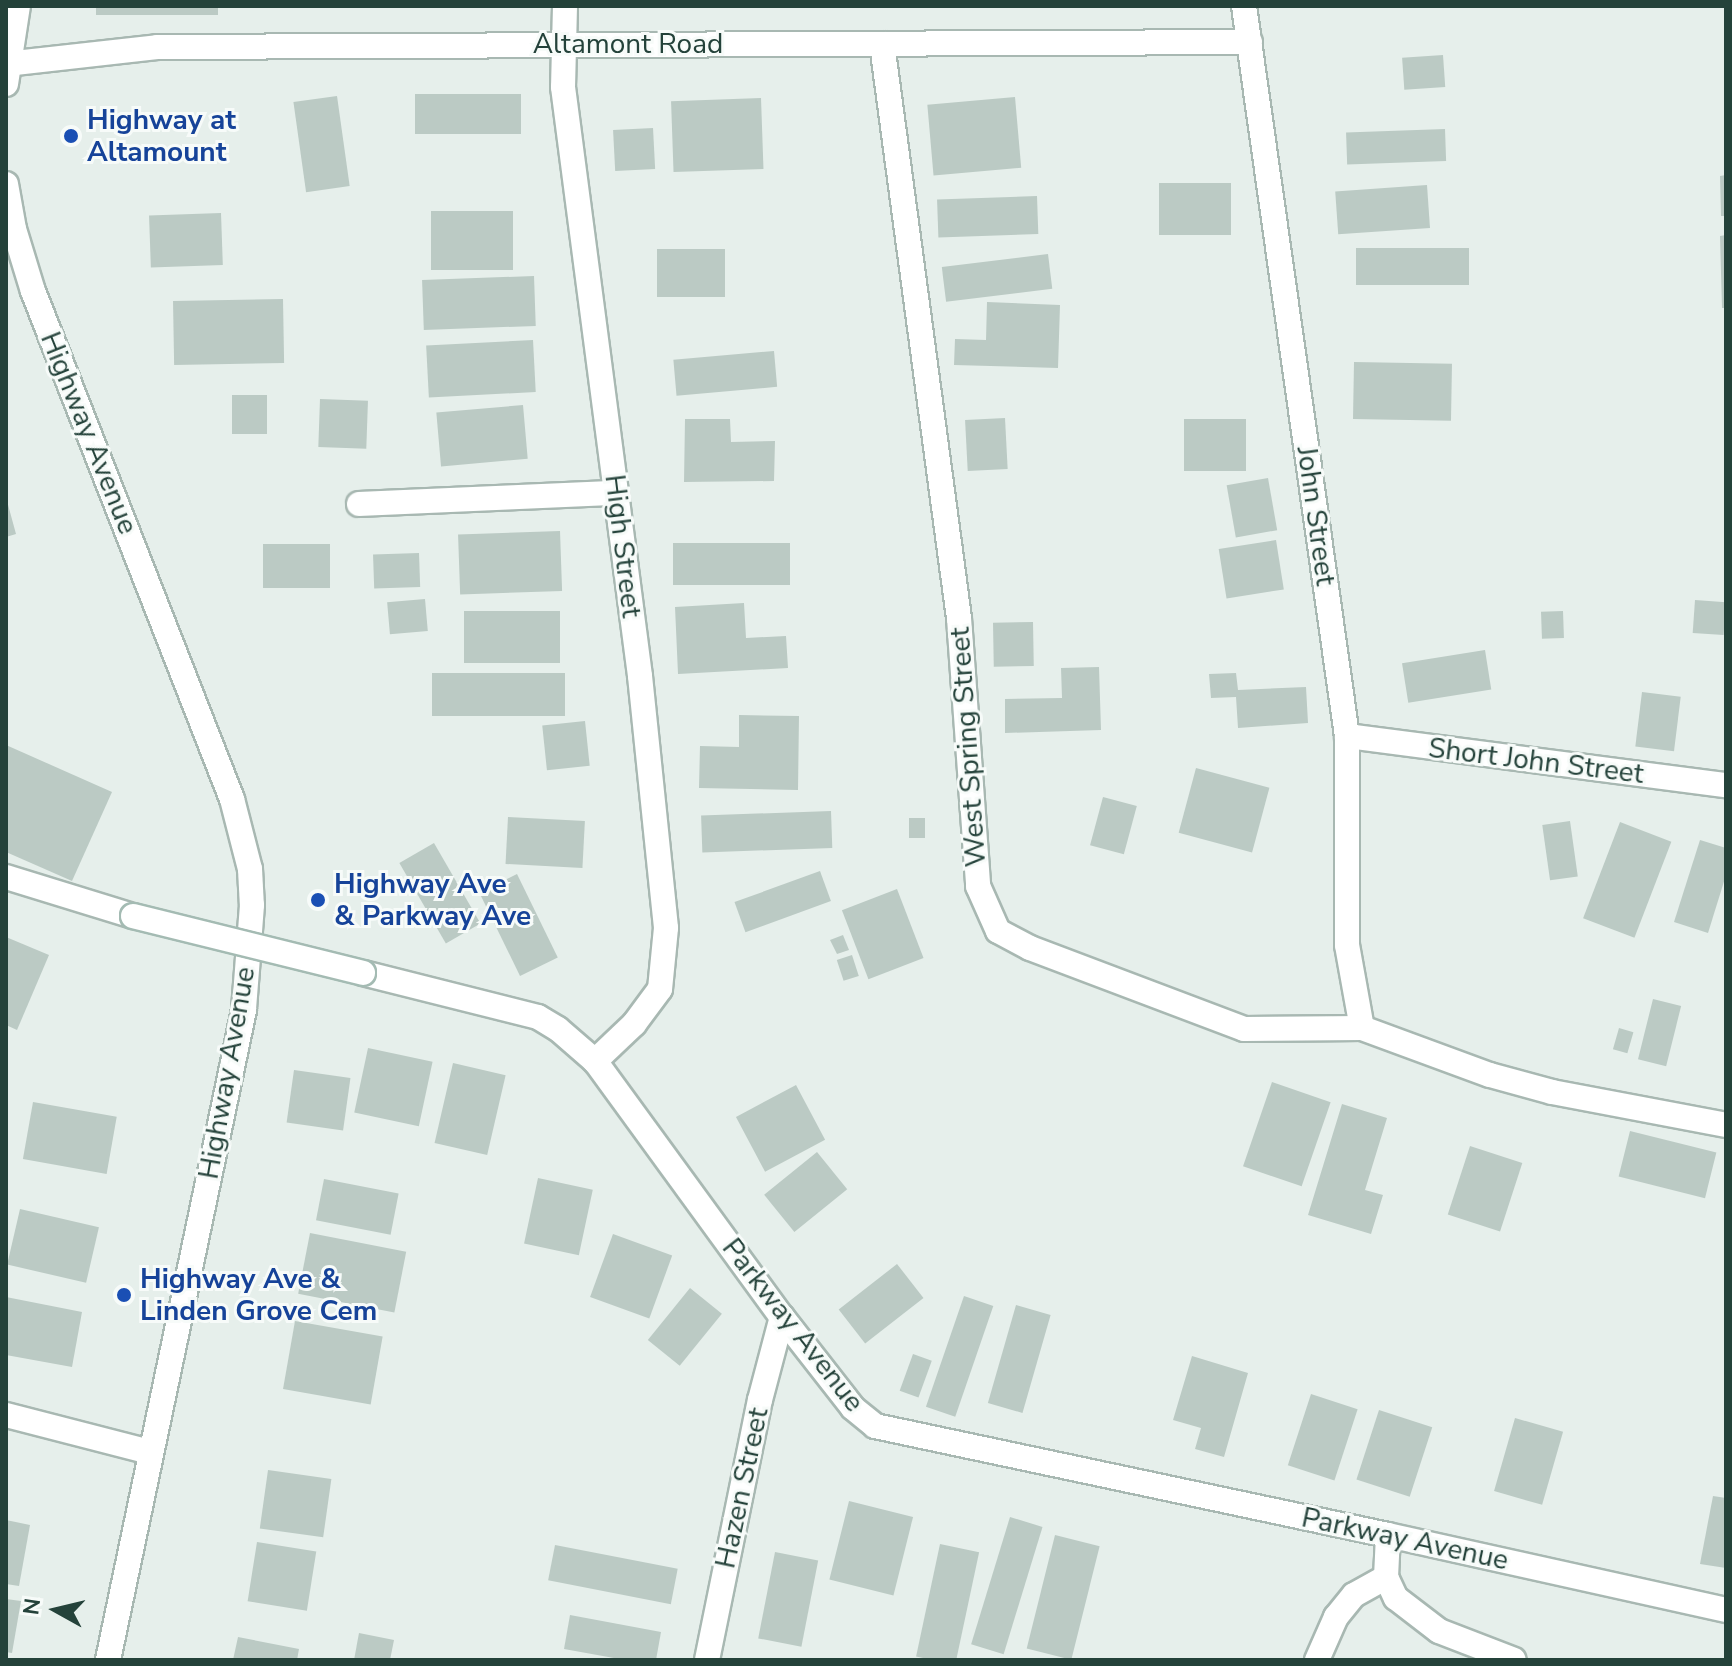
<!DOCTYPE html>
<style>
body{margin:0}
#map{position:relative;width:1732px;height:1666px;overflow:hidden;background:#e6efeb;font-family:"Nunito Sans",sans-serif}
div>[style]{position:absolute}
.building>*{inset:0;background:#bbcac4;transform-origin:0 0}
.roads{filter:drop-shadow(2px 0 #a8b8b2) drop-shadow(-2px 0 #a8b8b2) drop-shadow(0 2px #a8b8b2) drop-shadow(0 -2px #a8b8b2)}
.lane>*{height:24px;margin:-12px;padding:0 12px;transform-origin:12px;border-radius:12px;background:#fff}
.street>*{height:24px;margin:-12px;padding:0 12px;transform-origin:12px;border-radius:12px;background:#fff}
.secondary>*{height:24px;margin:-12px;padding:0 12px;transform-origin:12px;border-radius:12px;background:#fff}
.bridges{filter:drop-shadow(2px 0 #a4bbb3) drop-shadow(-2px 0 #a4bbb3) drop-shadow(0 2px #a4bbb3) drop-shadow(0 -2px #a4bbb3)}
.secondary-bridge>*{height:24px;margin:-12px;padding:0 12px;transform-origin:12px;border-radius:12px;background:#fff}
.dots>*{width:22px;height:22px;translate:-50% -50%;box-sizing:border-box;border:4px solid #f7fbf9;border-radius:50%}
span{translate:-50% -50%;white-space:nowrap;text-align:center;line-height:1.15;-webkit-text-stroke:6px #f7fbf9;paint-order:stroke}
.street-label{font-size:28px;color:#24423a}
.transit-label{font-size:28px;color:#164399;font-weight:700}
.left{translate:0 -50%;text-align:left}
.frame{position:absolute;inset:0;border:8px solid #24423a;pointer-events:none}
.north{position:absolute;left:16px;top:1570px;width:80px;height:80px;-webkit-text-stroke:6px #f7fbf9;paint-order:stroke;rotate:278deg;font-size:22px;font-weight:700;line-height:32px;text-align:center;color:#24423a}
.north::after{content:'';display:block;margin:auto;width:28px;height:36px;background:#24423a;clip-path:polygon(50% 0,100% 100%,50% 72%,0 100%)}
</style>
<div id="map">
<div class="building">
<div style="left:96px;top:6px;width:122px;height:9px"></div>
<div style="left:1443px;top:55px;width:32px;height:41px;rotate:86deg"></div>
<div style="left:521px;top:94px;width:40px;height:106px;rotate:90deg"></div>
<div style="left:337px;top:96px;width:91px;height:44px;rotate:82deg"></div>
<div style="left:1015px;top:97px;width:71px;height:88px;rotate:85deg"></div>
<div style="left:761px;top:98px;width:71px;height:90px;rotate:88deg"></div>
<div style="left:653px;top:128px;width:41px;height:40px;rotate:87deg"></div>
<div style="left:1445px;top:129px;width:32px;height:99px;rotate:88deg"></div>
<div style="clip-path:polygon(1726px 175px,1726px 216px,1721px 216px,1720px 176px)"></div>
<div style="left:1159px;top:183px;width:72px;height:52px"></div>
<div style="left:1427px;top:185px;width:43px;height:92px;rotate:86deg"></div>
<div style="left:1037px;top:196px;width:38px;height:100px;rotate:88deg"></div>
<div style="left:513px;top:211px;width:59px;height:82px;rotate:90deg"></div>
<div style="left:221px;top:213px;width:52px;height:72px;rotate:88deg"></div>
<div style="clip-path:polygon(1726px 235px,1726px 308px,1722px 308px,1720px 236px)"></div>
<div style="left:1469px;top:248px;width:37px;height:113px;rotate:90deg"></div>
<div style="left:657px;top:249px;width:68px;height:48px"></div>
<div style="left:1048px;top:254px;width:35px;height:107px;rotate:83deg"></div>
<div style="left:534px;top:276px;width:50px;height:112px;rotate:88deg"></div>
<div style="left:283px;top:299px;width:64px;height:110px;rotate:89deg"></div>
<div style="clip-path:polygon(987px 302px,1060px 305px,1058px 368px,954px 365px,955px 339px,986px 340px)"></div>
<div style="left:533px;top:340px;width:52px;height:107px;rotate:87deg"></div>
<div style="left:774px;top:351px;width:36px;height:101px;rotate:85deg"></div>
<div style="left:1354px;top:362px;width:98px;height:57px;rotate:1deg"></div>
<div style="left:232px;top:395px;width:35px;height:39px"></div>
<div style="left:320px;top:399px;width:48px;height:48px;rotate:2deg"></div>
<div style="left:523px;top:405px;width:54px;height:87px;rotate:85deg"></div>
<div style="left:1005px;top:418px;width:51px;height:40px;rotate:87deg"></div>
<div style="clip-path:polygon(685px 419px,730px 419px,731px 442px,775px 441px,774px 481px,684px 482px)"></div>
<div style="left:1184px;top:419px;width:62px;height:52px"></div>
<div style="left:1268px;top:478px;width:53px;height:42px;rotate:80deg"></div>
<div style="clip-path:polygon(7px 501px,16px 534px,6px 537px,6px 502px)"></div>
<div style="left:560px;top:531px;width:60px;height:102px;rotate:88deg"></div>
<div style="left:1276px;top:540px;width:50px;height:58px;rotate:81deg"></div>
<div style="left:673px;top:543px;width:117px;height:42px"></div>
<div style="left:263px;top:544px;width:67px;height:44px"></div>
<div style="left:419px;top:553px;width:34px;height:46px;rotate:88deg"></div>
<div style="left:425px;top:599px;width:32px;height:38px;rotate:85deg"></div>
<div style="left:1695px;top:600px;width:31px;height:33px;rotate:4deg"></div>
<div style="clip-path:polygon(744px 603px,746px 638px,786px 636px,788px 668px,678px 674px,675px 607px)"></div>
<div style="left:560px;top:611px;width:52px;height:96px;rotate:90deg"></div>
<div style="left:1563px;top:611px;width:27px;height:22px;rotate:88deg"></div>
<div style="left:1033px;top:622px;width:44px;height:40px;rotate:89deg"></div>
<div style="left:1485px;top:650px;width:40px;height:84px;rotate:81deg"></div>
<div style="clip-path:polygon(1099px 667px,1101px 730px,1005px 733px,1005px 699px,1062px 698px,1061px 668px)"></div>
<div style="left:432px;top:673px;width:133px;height:43px"></div>
<div style="clip-path:polygon(1236px 673px,1238px 690px,1306px 687px,1308px 723px,1238px 728px,1236px 697px,1211px 698px,1209px 674px)"></div>
<div style="left:1642px;top:692px;width:39px;height:55px;rotate:7deg"></div>
<div style="clip-path:polygon(739px 715px,799px 716px,798px 790px,699px 788px,700px 746px,739px 747px)"></div>
<div style="left:585px;top:721px;width:45px;height:43px;rotate:84deg"></div>
<div style="clip-path:polygon(6px 745px,112px 792px,72px 881px,6px 852px)"></div>
<div style="left:1196px;top:768px;width:76px;height:67px;rotate:15deg"></div>
<div style="left:1103px;top:797px;width:35px;height:50px;rotate:15deg"></div>
<div style="left:831px;top:811px;width:37px;height:130px;rotate:88deg"></div>
<div style="left:508px;top:817px;width:77px;height:47px;rotate:3deg"></div>
<div style="left:909px;top:818px;width:16px;height:20px"></div>
<div style="left:1570px;top:821px;width:56px;height:28px;rotate:82deg"></div>
<div style="left:1620px;top:822px;width:55px;height:103px;rotate:21deg"></div>
<div style="clip-path:polygon(1700px 840px,1726px 848px,1726px 875px,1708px 933px,1674px 922px)"></div>
<div style="left:434px;top:843px;width:93px;height:40px;rotate:60deg"></div>
<div style="left:820px;top:871px;width:32px;height:91px;rotate:70deg"></div>
<div style="left:517px;top:874px;width:93px;height:42px;rotate:64deg"></div>
<div style="left:897px;top:889px;width:74px;height:59px;rotate:69deg"></div>
<div style="clip-path:polygon(843px 935px,849px 950px,837px 954px,830px 940px)"></div>
<div style="clip-path:polygon(6px 937px,49px 955px,17px 1030px,6px 1025px)"></div>
<div style="left:852px;top:955px;width:22px;height:16px;rotate:72deg"></div>
<div style="left:1653px;top:999px;width:29px;height:62px;rotate:14deg"></div>
<div style="left:1619px;top:1028px;width:15px;height:22px;rotate:16deg"></div>
<div style="left:368px;top:1048px;width:66px;height:66px;rotate:12deg"></div>
<div style="left:453px;top:1063px;width:54px;height:82px;rotate:13deg"></div>
<div style="left:294px;top:1070px;width:57px;height:53px;rotate:8deg"></div>
<div style="left:1272px;top:1082px;width:62px;height:89px;rotate:19deg"></div>
<div style="left:796px;top:1085px;width:62px;height:68px;rotate:62deg"></div>
<div style="left:33px;top:1102px;width:85px;height:58px;rotate:10deg"></div>
<div style="clip-path:polygon(1342px 1104px,1387px 1118px,1365px 1190px,1383px 1195px,1371px 1234px,1308px 1215px)"></div>
<div style="left:1630px;top:1131px;width:89px;height:47px;rotate:14deg"></div>
<div style="left:1470px;top:1146px;width:55px;height:72px;rotate:18deg"></div>
<div style="left:817px;top:1152px;width:48px;height:68px;rotate:51deg"></div>
<div style="left:538px;top:1178px;width:56px;height:67px;rotate:12deg"></div>
<div style="left:324px;top:1179px;width:76px;height:42px;rotate:11deg"></div>
<div style="left:20px;top:1209px;width:81px;height:57px;rotate:13deg"></div>
<div style="left:310px;top:1233px;width:98px;height:62px;rotate:11deg"></div>
<div style="left:613px;top:1234px;width:63px;height:67px;rotate:20deg"></div>
<div style="left:897px;top:1264px;width:43px;height:74px;rotate:52deg"></div>
<div style="left:690px;top:1288px;width:41px;height:67px;rotate:39deg"></div>
<div style="left:964px;top:1296px;width:31px;height:117px;rotate:19deg"></div>
<div style="clip-path:polygon(6px 1297px,82px 1312px,72px 1367px,6px 1355px)"></div>
<div style="left:1016px;top:1305px;width:36px;height:102px;rotate:16deg"></div>
<div style="left:295px;top:1321px;width:89px;height:69px;rotate:10deg"></div>
<div style="left:913px;top:1354px;width:20px;height:39px;rotate:20deg"></div>
<div style="clip-path:polygon(1192px 1356px,1248px 1373px,1224px 1457px,1195px 1449px,1201px 1428px,1173px 1420px)"></div>
<div style="left:1311px;top:1394px;width:49px;height:75px;rotate:18deg"></div>
<div style="left:1379px;top:1410px;width:56px;height:73px;rotate:18deg"></div>
<div style="left:1515px;top:1418px;width:50px;height:76px;rotate:16deg"></div>
<div style="left:268px;top:1470px;width:64px;height:59px;rotate:8deg"></div>
<div style="clip-path:polygon(1713px 1496px,1726px 1498px,1726px 1568px,1700px 1564px)"></div>
<div style="left:849px;top:1501px;width:66px;height:81px;rotate:14deg"></div>
<div style="left:1010px;top:1517px;width:34px;height:133px;rotate:17deg"></div>
<div style="clip-path:polygon(6px 1520px,30px 1525px,19px 1586px,6px 1584px)"></div>
<div style="left:1055px;top:1535px;width:46px;height:117px;rotate:14deg"></div>
<div style="left:257px;top:1542px;width:60px;height:60px;rotate:9deg"></div>
<div style="left:940px;top:1544px;width:40px;height:115px;rotate:12deg"></div>
<div style="left:555px;top:1545px;width:125px;height:36px;rotate:11deg"></div>
<div style="left:775px;top:1552px;width:44px;height:88px;rotate:11deg"></div>
<div style="clip-path:polygon(6px 1599px,21px 1601px,12px 1653px,6px 1652px)"></div>
<div style="clip-path:polygon(570px 1615px,661px 1632px,656px 1660px,625px 1660px,564px 1649px)"></div>
<div style="clip-path:polygon(359px 1633px,394px 1640px,390px 1660px,354px 1660px)"></div>
<div style="clip-path:polygon(238px 1637px,299px 1649px,297px 1660px,233px 1660px)"></div>
</div>
<div class="roads">
<div class="lane">
<div style="left:359px;top:504px;width:257px;rotate:-2.5deg"></div>
</div>
<div class="street">
<div style="left:565px;top:6px;width:81px;rotate:91.4deg"></div>
<div style="left:563px;top:87px;width:594px;rotate:82.55deg"></div>
<div style="left:640px;top:676px;width:253px;rotate:84.1deg"></div>
<div style="left:666px;top:928px;width:61px;rotate:95.6deg"></div>
<div style="left:660px;top:989px;width:44px;rotate:126.6deg"></div>
<div style="left:634px;top:1024px;width:54px;rotate:136.5deg"></div>
<div style="left:1244px;top:6px;width:737px;rotate:81.97deg"></div>
<div style="left:1347px;top:736px;width:209px;rotate:90deg"></div>
<div style="left:1347px;top:945px;width:84px;rotate:79.8deg"></div>
<div style="left:882px;top:44px;width:579px;rotate:82.36deg"></div>
<div style="left:959px;top:618px;width:269px;rotate:85.9deg"></div>
<div style="left:978px;top:886px;width:49px;rotate:66deg"></div>
<div style="left:998px;top:931px;width:36px;rotate:28deg"></div>
<div style="left:1030px;top:948px;width:229px;rotate:20.7deg"></div>
<div style="left:1244px;top:1029px;width:118px;rotate:-0.5deg"></div>
<div style="left:1362px;top:1028px;width:136px;rotate:20.2deg"></div>
<div style="left:1490px;top:1075px;width:64px;rotate:15.3deg"></div>
<div style="left:1552px;top:1092px;width:177px;rotate:10.7deg"></div>
<div style="left:6px;top:64px;width:152px;rotate:-6.4deg"></div>
<div style="left:157px;top:47px;width:1093px;rotate:-0.26deg"></div>
<div style="left:1347px;top:736px;width:382px;rotate:7.4deg"></div>
<div style="left:6px;top:1415px;width:149px;rotate:14.4deg"></div>
<div style="left:1388px;top:1535px;width:346px;rotate:12.5deg"></div>
<div style="left:707px;top:1660px;width:265px;rotate:-78.5deg"></div>
<div style="left:760px;top:1400px;width:86px;rotate:-75.2deg"></div>
<div style="left:1317px;top:1660px;width:47px;rotate:-66.2deg"></div>
<div style="left:1336px;top:1617px;width:28px;rotate:-51deg"></div>
<div style="left:1354px;top:1595px;width:37px;rotate:-29deg"></div>
</div>
<div class="secondary">
<div style="left:6px;top:84px;width:79px;rotate:-81.3deg"></div>
<div style="left:6px;top:184px;width:46px;rotate:79.9deg"></div>
<div style="left:14px;top:229px;width:65px;rotate:73deg"></div>
<div style="left:33px;top:291px;width:546px;rotate:68.61deg"></div>
<div style="left:232px;top:799px;width:72px;rotate:75.6deg"></div>
<div style="left:250px;top:869px;width:36px;rotate:87deg"></div>
<div style="left:252px;top:905px;width:105px;rotate:94.4deg"></div>
<div style="left:244px;top:1010px;width:664px;rotate:101.82deg"></div>
<div style="left:6px;top:877px;width:133px;rotate:17.1deg"></div>
<div style="left:363px;top:973px;width:180px;rotate:14.1deg"></div>
<div style="left:538px;top:1017px;width:23px;rotate:31deg"></div>
<div style="left:558px;top:1029px;width:49px;rotate:40.9deg"></div>
<div style="left:595px;top:1061px;width:317px;rotate:53.9deg"></div>
<div style="left:782px;top:1317px;width:115px;rotate:52deg"></div>
<div style="left:853px;top:1408px;width:28px;rotate:39deg"></div>
<div style="left:875px;top:1426px;width:524px;rotate:12deg"></div>
<div style="left:1388px;top:1535px;width:42px;rotate:92.7deg"></div>
<div style="left:1386px;top:1577px;width:23px;rotate:65deg"></div>
<div style="left:1396px;top:1598px;width:54px;rotate:37.5deg"></div>
<div style="left:1439px;top:1631px;width:80px;rotate:21.1deg"></div>
</div>
</div>
<div class="bridges">
<div class="secondary-bridge">
<div style="left:133px;top:916px;width:237px;rotate:13.9deg"></div>
</div>
</div>
<div class="dots">
<div style="left:71px;top:136px;background:#1a4fb4"></div>
<div style="left:318px;top:900px;background:#1a4fb4"></div>
<div style="left:124px;top:1295px;background:#1a4fb4"></div>
</div>
<div class="street-label">
<span style="left:628px;top:44px">Altamont Road</span>
<span style="left:89px;top:433px;rotate:68deg">Highway Avenue</span>
<span style="left:1316px;top:516px;rotate:82deg">John Street</span>
<span style="left:623px;top:546px;rotate:83deg">High Street</span>
<span style="left:968px;top:747px;rotate:-94deg">West Spring Street</span>
<span style="left:1536px;top:761px;rotate:7deg">Short John Street</span>
<span style="left:227px;top:1073px;rotate:-80deg">Highway Avenue</span>
<span style="left:793px;top:1325px;rotate:52deg">Parkway Avenue</span>
<span style="left:742px;top:1488px;rotate:-78deg">Hazen Street</span>
<span style="left:1405px;top:1539px;rotate:12deg">Parkway Avenue</span>
</div>
<div class="transit-label">
<span class="left" style="left:87px;top:136px">Highway at<br>Altamount</span>
<span class="left" style="left:334px;top:900px">Highway Ave<br>&amp; Parkway Ave</span>
<span class="left" style="left:140px;top:1295px">Highway Ave &amp;<br>Linden Grove Cem</span>
</div>
<div class="frame"></div>
<div class="north">N</div>
</div>
